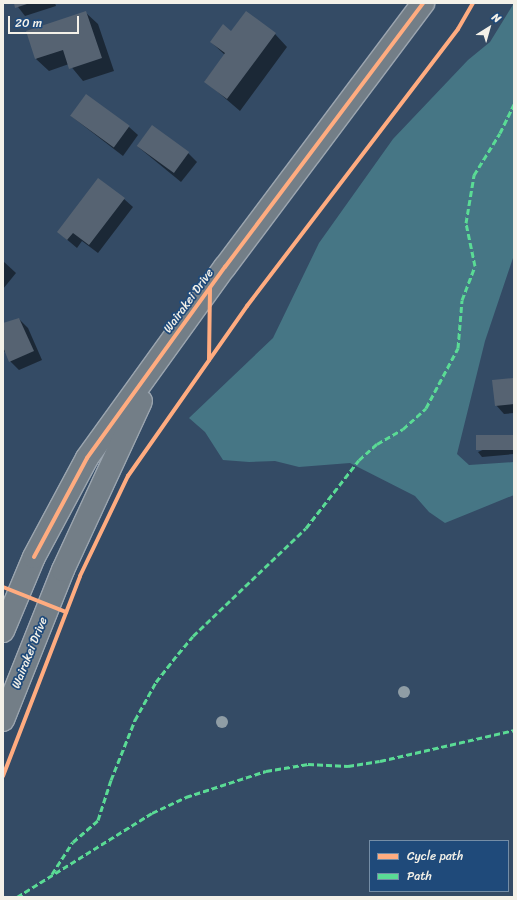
<!DOCTYPE html>
<style>
body{margin:0}
#map{position:relative;width:517px;height:900px;overflow:hidden;background:#344b65;font-family:Sriracha,sans-serif}
div>[style]{position:absolute}
.green>*{inset:0;background:#467685}
.shadow>*{inset:0;background:#0007}
.building>*{inset:0;background:#566372;transform-origin:0 0}
.roads{filter:drop-shadow(1px 0 #9ba5af) drop-shadow(-1px 0 #9ba5af) drop-shadow(0 1px #9ba5af) drop-shadow(0 -1px #9ba5af)}
.secondary>*{height:22px;margin:-11px;padding:0 11px;transform-origin:11px;border-radius:11px;background:#737e87}
.quiet>*{height:3px;margin-top:-1.5px;transform-origin:0;background:repeating-linear-gradient(90deg,#5adb95 0 6px,transparent 0 9px)}
.cycleway>*{height:4px;margin:-2px;padding:0 2px;transform-origin:2px;border-radius:2px;background:#ffac80}
.trees>*{width:12px;height:12px;margin:-6px;border-radius:50%;background:#8f9da5}
span{translate:-50% -50%;white-space:nowrap;text-align:center;line-height:1.15;-webkit-text-stroke:3.5px #1f4a7a;paint-order:stroke}
.street-label{font-size:12px;color:#f4f1e8}
.frame{position:absolute;inset:0;border:4px solid #f4f1e8;pointer-events:none}
.legend{position:absolute;left:369px;top:840px;width:140px;height:52px;box-sizing:border-box;background:#1f4a7a;border:1px solid #748da6;margin:0;padding:5px 7px;list-style:none;font-size:12px;color:#f4f1e8}
.legend li{display:flex;align-items:center;gap:8px;height:20px}
.legend b{width:20px;border:1px solid #748da6}
.north{position:absolute;left:469px;top:8px;width:40px;height:40px;-webkit-text-stroke:3px #1f4a7a;paint-order:stroke;rotate:37deg;font-size:11px;font-weight:700;line-height:16px;text-align:center;color:#f4f1e8}
.north::after{content:'';display:block;margin:auto;width:14px;height:18px;background:#f4f1e8;clip-path:polygon(50% 0,100% 100%,50% 72%,0 100%)}
.scale{position:absolute;left:8px;top:16px;width:71px;height:18px;box-sizing:border-box;border:2px solid #f4f1e8;border-top:0;padding-left:5px;font-size:12px;line-height:14px;white-space:nowrap;color:#f4f1e8;-webkit-text-stroke:3px #1f4a7a;paint-order:stroke}
</style>
<div id="map">
<div class="green">
<div style="clip-path:polygon(514px 3px,514px 255px,485px 341px,457px 454px,469px 465px,514px 462px,514px 495px,445px 523px,429px 512px,415px 496px,350px 463px,299px 467px,275px 461px,249px 462px,223px 460px,205px 432px,189px 418px,273px 338px,319px 243px,393px 139px,468px 60px,490px 42px)"></div>
</div>
<div class="shadow">
<div style="clip-path:polygon(15px 3px,55px 3px,56px 6px,25px 16px)"></div>
<div style="clip-path:polygon(85px 12px,98px 24px,114px 71px,83px 81px,69px 64px,49px 71px,36px 59px)"></div>
<div style="clip-path:polygon(232px 32px,275px 34px,287px 47px,240px 111px,205px 81px,225px 55px,211px 42px)"></div>
<div style="clip-path:polygon(71px 116px,129px 127px,138px 135px,123px 156px)"></div>
<div style="clip-path:polygon(137px 146px,188px 153px,197px 162px,181px 182px)"></div>
<div style="clip-path:polygon(124px 199px,133px 207px,98px 253px,82px 241px,77px 248px,58px 232px)"></div>
<div style="clip-path:polygon(3px 261px,16px 273px,3px 289px)"></div>
<div style="clip-path:polygon(19px 319px,28px 328px,42px 360px,19px 370px,10px 361px,6px 351px,3px 352px,3px 325px)"></div>
<div style="clip-path:polygon(514px 379px,514px 413px,504px 414px,496px 405px)"></div>
<div style="clip-path:polygon(514px 436px,514px 454px,482px 457px,478px 452px)"></div>
</div>
<div class="building">
<div style="clip-path:polygon(14px 3px,30px 3px,15px 8px)"></div>
<div style="clip-path:polygon(86px 11px,102px 58px,69px 69px,63px 50px,35px 59px,26px 31px)"></div>
<div style="clip-path:polygon(246px 11px,276px 33px,227px 99px,204px 82px,225px 53px,210px 42px,223px 24px,231px 31px)"></div>
<div style="left:86px;top:94px;width:54px;height:27px;rotate:36deg"></div>
<div style="left:152px;top:125px;width:46px;height:26px;rotate:36deg"></div>
<div style="clip-path:polygon(98px 178px,125px 198px,89px 245px,73px 233px,67px 240px,57px 232px)"></div>
<div style="clip-path:polygon(19px 318px,34px 351px,9px 362px,3px 347px,3px 323px)"></div>
<div style="clip-path:polygon(514px 378px,514px 404px,495px 406px,492px 380px)"></div>
<div style="left:514px;top:435px;width:15px;height:38px;rotate:90deg"></div>
</div>
<div class="roads">
<div class="secondary">
<div style="left:3px;top:631px;width:80px;rotate:-67.3deg"></div>
<div style="left:34px;top:557px;width:112px;rotate:-61.8deg"></div>
<div style="left:87px;top:458px;width:236px;rotate:-54.2deg"></div>
<div style="left:225px;top:267px;width:330px;rotate:-53.1deg"></div>
<div style="left:3px;top:720px;width:162px;rotate:-68.2deg"></div>
<div style="left:63px;top:570px;width:186px;rotate:-65.2deg"></div>
</div>
</div>
<div class="quiet">
<div style="left:52px;top:874px;width:38px;rotate:-57deg"></div>
<div style="left:73px;top:842px;width:33px;rotate:-41deg"></div>
<div style="left:98px;top:820px;width:42px;rotate:-72deg"></div>
<div style="left:111px;top:780px;width:65px;rotate:-68.2deg"></div>
<div style="left:135px;top:720px;width:43px;rotate:-61.1deg"></div>
<div style="left:156px;top:682px;width:36px;rotate:-52deg"></div>
<div style="left:178px;top:654px;width:23px;rotate:-50deg"></div>
<div style="left:193px;top:636px;width:156px;rotate:-43.7deg"></div>
<div style="left:306px;top:528px;width:86px;rotate:-52.1deg"></div>
<div style="left:359px;top:460px;width:24px;rotate:-42deg"></div>
<div style="left:377px;top:444px;width:30px;rotate:-30deg"></div>
<div style="left:403px;top:429px;width:31px;rotate:-42deg"></div>
<div style="left:426px;top:408px;width:68px;rotate:-61.9deg"></div>
<div style="left:458px;top:348px;width:48px;rotate:-85.2deg"></div>
<div style="left:462px;top:300px;width:36px;rotate:-69deg"></div>
<div style="left:475px;top:266px;width:44px;rotate:-101.8deg"></div>
<div style="left:466px;top:223px;width:49px;rotate:-80.5deg"></div>
<div style="left:474px;top:175px;width:49px;rotate:-58.2deg"></div>
<div style="left:500px;top:133px;width:32px;rotate:-64deg"></div>
<div style="left:17px;top:897px;width:159px;rotate:-31.9deg"></div>
<div style="left:152px;top:813px;width:38px;rotate:-25deg"></div>
<div style="left:186px;top:797px;width:84px;rotate:-18deg"></div>
<div style="left:266px;top:771px;width:43px;rotate:-9.5deg"></div>
<div style="left:308px;top:764px;width:40px;rotate:2.9deg"></div>
<div style="left:348px;top:766px;width:32px;rotate:-9deg"></div>
<div style="left:380px;top:761px;width:138px;rotate:-13deg"></div>
</div>
<div class="cycleway">
<div style="left:209px;top:360px;width:72px;rotate:-89.2deg"></div>
<div style="left:34px;top:557px;width:112px;rotate:-61.8deg"></div>
<div style="left:87px;top:458px;width:236px;rotate:-54.2deg"></div>
<div style="left:225px;top:267px;width:330px;rotate:-53.1deg"></div>
<div style="left:3px;top:587px;width:68px;rotate:21.6deg"></div>
<div style="left:3px;top:776px;width:214px;rotate:-68.9deg"></div>
<div style="left:80px;top:576px;width:111px;rotate:-64.4deg"></div>
<div style="left:128px;top:476px;width:208px;rotate:-55deg"></div>
<div style="left:247px;top:306px;width:348px;rotate:-52.7deg"></div>
<div style="left:458px;top:29px;width:30px;rotate:-60deg"></div>
</div>
<div class="trees">
<div style="left:404px;top:692px"></div>
<div style="left:222px;top:722px"></div>
</div>
<div class="street-label">
<span style="left:189px;top:301px;rotate:-54deg">Wairakei Drive</span>
<span style="left:30px;top:653px;rotate:-68deg">Wairakei Drive</span>
</div>
<div class="frame"></div>
<ul class="legend">
<li><b style="height:5px;background:#ffac80"></b>Cycle path</li>
<li><b style="height:5px;background:#5adb95"></b>Path</li>
</ul>
<div class="north">N</div>
<div class="scale">20 m</div>
</div>
